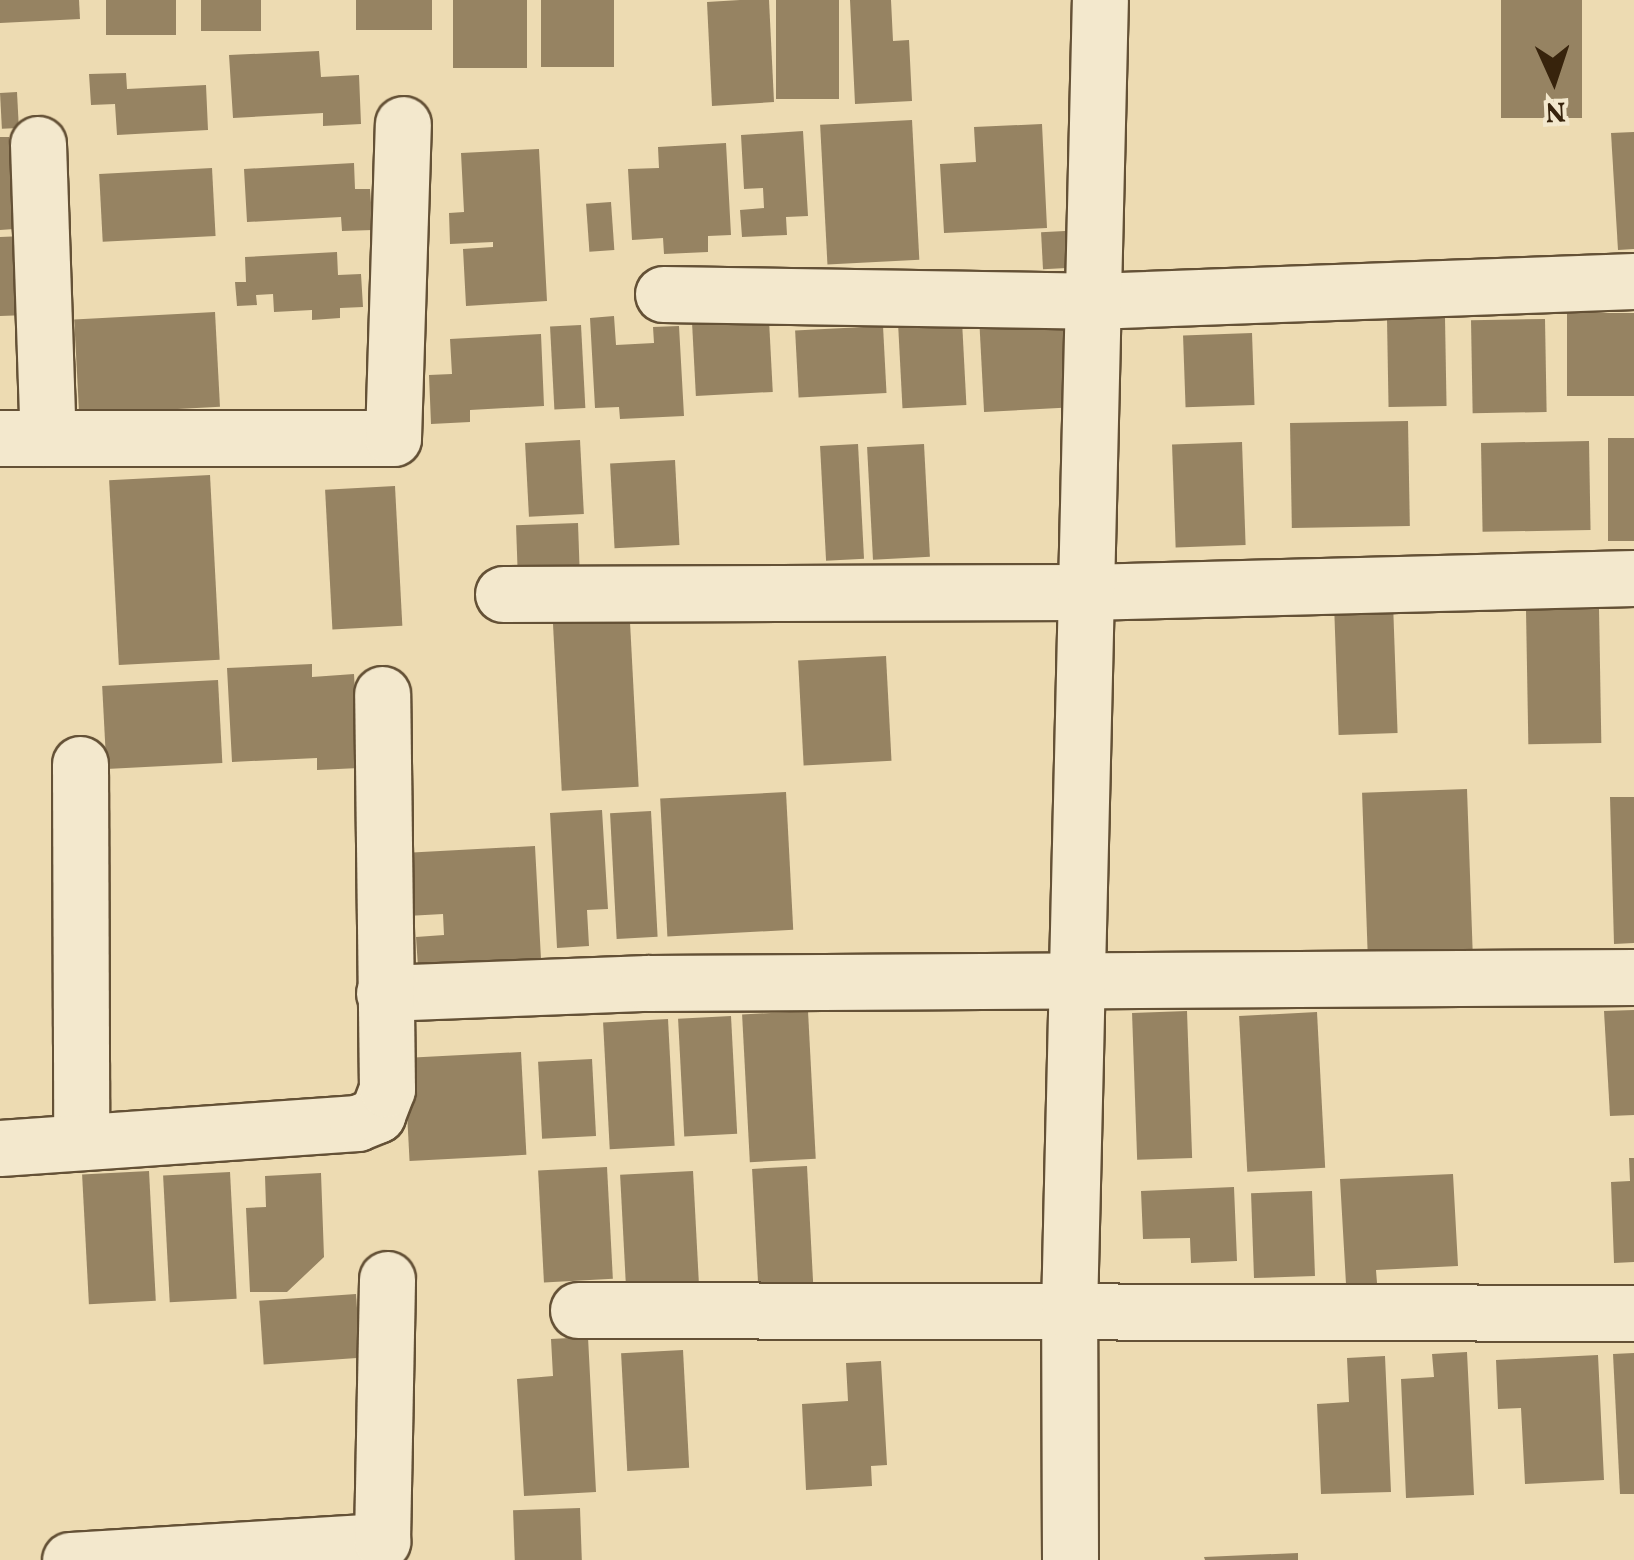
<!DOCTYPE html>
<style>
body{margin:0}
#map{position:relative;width:1634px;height:1560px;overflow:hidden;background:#eddbb2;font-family:Vollkorn,serif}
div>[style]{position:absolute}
.building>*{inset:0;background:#968362;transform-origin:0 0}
.roads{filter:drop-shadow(2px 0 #645136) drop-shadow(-2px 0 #645136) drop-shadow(0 2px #645136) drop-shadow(0 -2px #645136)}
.street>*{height:55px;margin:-27.5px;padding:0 27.5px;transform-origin:27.5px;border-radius:27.5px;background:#f3e8cd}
span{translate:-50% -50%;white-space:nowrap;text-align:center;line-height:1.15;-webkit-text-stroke:8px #f3e8cd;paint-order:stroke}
.north{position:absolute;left:1504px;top:30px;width:100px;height:100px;-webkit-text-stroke:8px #f3e8cd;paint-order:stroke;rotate:177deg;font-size:28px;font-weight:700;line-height:40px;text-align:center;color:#37230c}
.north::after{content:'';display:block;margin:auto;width:35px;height:45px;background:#37230c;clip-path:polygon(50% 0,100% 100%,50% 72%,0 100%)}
</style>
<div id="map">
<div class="building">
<div style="clip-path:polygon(0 0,79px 0,80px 19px,0 23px)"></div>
<div style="left:106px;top:0;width:70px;height:35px"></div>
<div style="left:201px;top:0;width:60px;height:31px"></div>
<div style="left:356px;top:0;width:76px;height:30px"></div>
<div style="left:453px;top:0;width:74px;height:68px"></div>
<div style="left:541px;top:0;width:73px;height:67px"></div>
<div style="clip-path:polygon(740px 0,769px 0,774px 102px,712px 106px,707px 2px)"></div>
<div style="left:776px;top:0;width:63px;height:99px"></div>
<div style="clip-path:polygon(850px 0,891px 0,893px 41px,909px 40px,912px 101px,855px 104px)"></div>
<div style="left:1501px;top:0;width:81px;height:118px"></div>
<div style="clip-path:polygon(319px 51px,321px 77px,359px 75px,361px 124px,323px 126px,323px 113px,233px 118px,229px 55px)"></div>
<div style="clip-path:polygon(126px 73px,127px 89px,206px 85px,208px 130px,117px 135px,115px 104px,91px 105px,89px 74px)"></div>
<div style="left:17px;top:92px;width:36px;height:17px;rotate:87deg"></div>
<div style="left:912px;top:120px;width:140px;height:92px;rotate:87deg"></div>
<div style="clip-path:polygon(1042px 124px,1047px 228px,944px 233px,940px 164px,976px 162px,974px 127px)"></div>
<div style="clip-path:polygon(803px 131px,808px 216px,786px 217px,787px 235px,742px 237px,740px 210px,764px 208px,763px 188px,744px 189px,741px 135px)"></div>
<div style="clip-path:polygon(1634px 132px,1634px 249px,1618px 250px,1611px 133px)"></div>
<div style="clip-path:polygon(0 137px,9px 137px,10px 158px,22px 158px,23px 177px,11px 178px,13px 206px,27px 206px,28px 228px,0 230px)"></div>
<div style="clip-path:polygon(726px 143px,731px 235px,708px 236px,708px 252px,664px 254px,663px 238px,632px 240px,628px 169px,659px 168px,658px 147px)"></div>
<div style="clip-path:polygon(539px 149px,547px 301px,466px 306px,463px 249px,493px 247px,493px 242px,450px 244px,449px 213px,464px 212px,461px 153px)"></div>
<div style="clip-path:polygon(354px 163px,355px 189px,370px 189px,373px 230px,342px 231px,341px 217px,247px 222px,244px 169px)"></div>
<div style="left:212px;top:168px;width:68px;height:113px;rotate:87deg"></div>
<div style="left:611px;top:202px;width:48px;height:25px;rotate:86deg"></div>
<div style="left:1084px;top:230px;width:37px;height:43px;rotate:87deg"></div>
<div style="clip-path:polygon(24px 236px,28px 315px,0 316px,0 237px)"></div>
<div style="clip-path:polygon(337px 252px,338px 275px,361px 274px,363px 307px,340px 308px,340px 318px,312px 320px,312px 310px,274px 312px,273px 294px,256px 295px,257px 305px,237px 306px,235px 282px,246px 282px,245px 257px)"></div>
<div style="left:215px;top:312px;width:95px;height:141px;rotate:87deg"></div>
<div style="left:1077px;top:313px;width:94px;height:98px;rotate:87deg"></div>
<div style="left:1634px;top:313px;width:83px;height:67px;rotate:90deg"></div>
<div style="clip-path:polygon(614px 316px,616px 345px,654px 343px,653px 327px,679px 326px,684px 416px,620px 419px,619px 407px,595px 408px,590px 318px)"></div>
<div style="left:1445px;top:318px;width:88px;height:58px;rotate:89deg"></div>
<div style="left:1545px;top:319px;width:93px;height:74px;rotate:89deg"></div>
<div style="left:769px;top:320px;width:72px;height:77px;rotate:87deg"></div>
<div style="left:962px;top:321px;width:84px;height:64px;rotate:87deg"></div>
<div style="left:581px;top:325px;width:83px;height:31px;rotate:87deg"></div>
<div style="left:883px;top:326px;width:67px;height:88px;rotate:87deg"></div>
<div style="left:1252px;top:333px;width:72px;height:69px;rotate:88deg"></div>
<div style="clip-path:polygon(541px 334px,544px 406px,470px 410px,470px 422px,431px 424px,429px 375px,452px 374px,450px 339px)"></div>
<div style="left:1408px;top:421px;width:105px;height:118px;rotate:89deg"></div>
<div style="left:1634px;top:438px;width:103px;height:26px;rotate:90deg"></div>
<div style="left:580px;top:440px;width:74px;height:55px;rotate:87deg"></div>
<div style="left:1589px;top:441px;width:89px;height:108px;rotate:89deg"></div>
<div style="left:1242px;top:442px;width:103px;height:70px;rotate:88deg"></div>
<div style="left:858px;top:444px;width:115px;height:38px;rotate:87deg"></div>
<div style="left:924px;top:444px;width:113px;height:57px;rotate:87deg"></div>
<div style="left:675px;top:460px;width:85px;height:65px;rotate:87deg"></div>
<div style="left:210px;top:475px;width:185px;height:101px;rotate:87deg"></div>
<div style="left:395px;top:486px;width:140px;height:70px;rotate:87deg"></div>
<div style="left:578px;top:523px;width:51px;height:62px;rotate:88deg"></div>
<div style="left:1393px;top:602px;width:131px;height:59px;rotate:88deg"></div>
<div style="left:629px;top:603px;width:184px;height:77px;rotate:87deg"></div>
<div style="left:1599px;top:609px;width:134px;height:73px;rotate:89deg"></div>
<div style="left:886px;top:656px;width:105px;height:88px;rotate:87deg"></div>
<div style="clip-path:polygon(312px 664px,312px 677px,354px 674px,359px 768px,317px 770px,317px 758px,232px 762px,227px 668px)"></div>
<div style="left:218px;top:680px;width:83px;height:116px;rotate:87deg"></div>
<div style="left:1467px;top:789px;width:173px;height:105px;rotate:88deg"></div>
<div style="left:786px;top:792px;width:138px;height:126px;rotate:87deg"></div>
<div style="clip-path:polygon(1610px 797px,1634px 797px,1634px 943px,1614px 944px)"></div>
<div style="clip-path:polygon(602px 810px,608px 909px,587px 910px,589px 946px,557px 948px,550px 813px)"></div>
<div style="left:651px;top:811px;width:126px;height:41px;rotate:87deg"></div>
<div style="clip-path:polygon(535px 846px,541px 959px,463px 963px,419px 982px,416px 937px,444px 935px,443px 914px,407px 916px,403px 853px)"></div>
<div style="clip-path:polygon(1634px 1010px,1634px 1115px,1610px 1116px,1604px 1011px)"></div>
<div style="left:808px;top:1011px;width:148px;height:66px;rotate:87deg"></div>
<div style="left:1187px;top:1011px;width:147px;height:55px;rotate:88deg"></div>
<div style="left:1317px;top:1012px;width:156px;height:78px;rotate:87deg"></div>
<div style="left:731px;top:1016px;width:118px;height:53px;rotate:87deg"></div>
<div style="left:668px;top:1019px;width:127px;height:65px;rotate:87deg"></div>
<div style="left:521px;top:1052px;width:103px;height:117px;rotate:87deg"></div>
<div style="left:592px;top:1059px;width:77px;height:54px;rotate:87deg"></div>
<div style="clip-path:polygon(1629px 1158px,1634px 1158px,1634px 1262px,1614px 1263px,1611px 1182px,1630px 1181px)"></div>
<div style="left:807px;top:1166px;width:121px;height:55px;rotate:87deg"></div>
<div style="left:607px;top:1167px;width:112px;height:69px;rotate:87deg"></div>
<div style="left:149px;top:1171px;width:130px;height:67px;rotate:87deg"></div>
<div style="left:693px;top:1171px;width:118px;height:73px;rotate:87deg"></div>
<div style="left:230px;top:1172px;width:127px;height:67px;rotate:87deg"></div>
<div style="clip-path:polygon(321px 1173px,324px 1257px,287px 1292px,250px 1292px,246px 1208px,266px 1207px,265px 1176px)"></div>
<div style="clip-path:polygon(1453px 1174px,1458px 1266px,1376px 1270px,1377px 1283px,1346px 1284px,1340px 1179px)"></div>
<div style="clip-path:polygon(1234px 1187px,1237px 1261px,1191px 1263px,1190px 1238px,1143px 1239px,1141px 1191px)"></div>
<div style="left:1312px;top:1191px;width:85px;height:61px;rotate:88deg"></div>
<div style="left:356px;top:1294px;width:64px;height:97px;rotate:86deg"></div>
<div style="clip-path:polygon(588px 1337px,596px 1492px,524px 1496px,517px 1379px,553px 1376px,551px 1339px)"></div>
<div style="left:683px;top:1350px;width:118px;height:62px;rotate:87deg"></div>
<div style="clip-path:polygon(1467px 1352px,1474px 1495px,1406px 1498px,1401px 1379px,1434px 1377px,1432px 1354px)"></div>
<div style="clip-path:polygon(1634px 1353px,1634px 1494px,1620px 1494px,1613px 1354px)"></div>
<div style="clip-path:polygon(1598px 1355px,1604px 1480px,1525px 1484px,1521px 1408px,1498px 1409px,1496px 1360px)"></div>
<div style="clip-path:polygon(1385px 1356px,1391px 1492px,1321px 1494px,1317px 1404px,1349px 1402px,1347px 1358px)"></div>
<div style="clip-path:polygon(881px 1361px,887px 1465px,871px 1466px,872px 1486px,806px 1490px,802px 1404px,848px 1401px,846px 1363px)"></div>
<div style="left:580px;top:1508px;width:52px;height:67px;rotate:88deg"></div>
<div style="clip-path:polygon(1298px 1553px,1298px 1560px,1205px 1560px,1204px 1557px)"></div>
</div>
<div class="roads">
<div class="street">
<div style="left:38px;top:144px;width:294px;rotate:88.1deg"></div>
<div style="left:663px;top:294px;width:430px;rotate:0.9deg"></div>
<div style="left:1093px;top:301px;width:541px;rotate:-2.12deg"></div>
<div style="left:0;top:438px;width:393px"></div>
<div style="left:393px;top:438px;width:314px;rotate:-88.2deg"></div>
<div style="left:503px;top:594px;width:583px;rotate:-0.2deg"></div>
<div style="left:1086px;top:592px;width:548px;rotate:-1.46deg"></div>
<div style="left:80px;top:764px;width:378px;rotate:89.8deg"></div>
<div style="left:384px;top:993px;width:264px;rotate:-2.2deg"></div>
<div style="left:648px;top:983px;width:986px;rotate:-0.35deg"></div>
<div style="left:0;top:1148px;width:358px;rotate:-4deg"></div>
<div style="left:357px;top:1123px;width:22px;rotate:-22deg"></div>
<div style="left:377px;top:1115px;width:28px;rotate:-69deg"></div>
<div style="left:387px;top:1089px;width:395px;rotate:-90.7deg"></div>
<div style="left:578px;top:1310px;width:1056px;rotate:0.16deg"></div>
<div style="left:70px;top:1560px;width:313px;rotate:-3.5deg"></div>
<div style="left:382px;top:1541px;width:262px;rotate:-88.9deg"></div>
<div style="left:1070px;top:1560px;width:249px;rotate:-90.2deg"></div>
<div style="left:1069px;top:1311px;width:1311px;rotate:-88.65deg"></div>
</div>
</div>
<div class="north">N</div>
</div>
